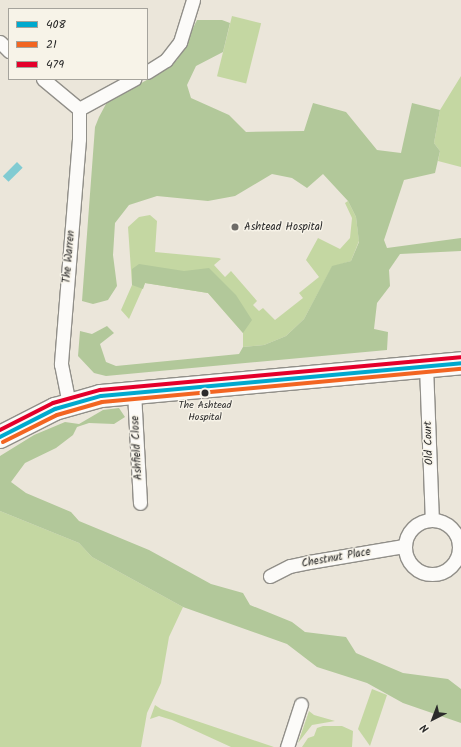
<!DOCTYPE html>
<style>
body{margin:0}
#map{position:relative;width:461px;height:747px;overflow:hidden;background:#ebe6da;font-family:Kalam,sans-serif}
div>[style]{position:absolute}
.green>*{inset:0;background:#c4d7a2;transform-origin:0 0}
.forest>*{inset:0;background:#b2c89a}
.water>*{inset:0;background:#81cbd2;transform-origin:0 0}
.roads{filter:drop-shadow(1px 0 #918f89) drop-shadow(-1px 0 #918f89) drop-shadow(0 1px #918f89) drop-shadow(0 -1px #918f89)}
.minor>*{height:13px;margin:-6.5px;padding:0 6.5px;transform-origin:6.5px;border-radius:6.5px;background:#fcfbf9}
.minor>.ring{margin:-6.5px;padding:0;box-sizing:content-box;background:none;border:13px solid #fcfbf9;border-radius:50%}
.trunk>*{height:22px;margin:-11px;padding:0 11px;transform-origin:11px;border-radius:11px;background:#fcfbf9}
.bus-1>*{height:4px;margin:-2px;padding:0 2px;transform-origin:2px;border-radius:2px;background:#00a9ce}
.bus-2>*{height:4px;margin:-2px;padding:0 2px;transform-origin:2px;border-radius:2px;background:#f26522}
.bus-3>*{height:4px;margin:-2px;padding:0 2px;transform-origin:2px;border-radius:2px;background:#e4002b}
.dots>*{width:11px;height:11px;translate:-50% -50%;box-sizing:border-box;border:2px solid #f7f3e8;border-radius:50%}
span{translate:-50% -50%;white-space:nowrap;text-align:center;line-height:1.15;-webkit-text-stroke:3px #f7f3e8;paint-order:stroke}
.bus-label{font-size:10px;color:#2b2b2b}
.poi-label{font-size:11px;color:#2b2b2b}
.left{translate:0 -50%;text-align:left}
.street-label{font-size:11px;color:#2b2b2b}
.legend{position:absolute;left:8px;top:8px;width:140px;height:72px;box-sizing:border-box;background:#f7f3e8;border:1px solid #a5a39c;margin:0;padding:5px 7px;list-style:none;font-size:12px;color:#2b2b2b}
.legend li{display:flex;align-items:center;gap:8px;height:20px}
.legend b{width:20px;border:1px solid #a5a39c}
.north{position:absolute;left:413px;top:699px;width:40px;height:40px;-webkit-text-stroke:3px #f7f3e8;paint-order:stroke;rotate:222deg;font-size:11px;font-weight:700;line-height:16px;text-align:center;color:#2b2b2b}
.north::after{content:'';display:block;margin:auto;width:14px;height:18px;background:#2b2b2b;clip-path:polygon(50% 0,100% 100%,50% 72%,0 100%)}
</style>
<div id="map">
<div class="green">
<div style="left:232px;top:16px;width:30px;height:62px;rotate:14deg"></div>
<div style="clip-path:polygon(461px 76px,461px 167px,438px 161px,440px 151px,434px 143px,440px 110px)"></div>
<div style="clip-path:polygon(348px 201px,356px 217px,359px 241px,351px 261px,332px 267px,304px 319px,286px 336px,264px 345px,243px 347px,243px 333px,208px 293px,145px 283px,129px 319px,121px 310px,132px 285px,128px 227px,139px 217px,150px 215px,157px 221px,155px 252px,219px 258px,221px 259px,214px 265px,225px 277px,231px 271px,257px 301px,253px 305px,259px 311px,263px 308px,275px 320px,303px 298px,299px 293px,319px 277px,306px 260px,318px 238px,340px 249px,350px 238px,352px 218px,345px 203px)"></div>
<div style="clip-path:polygon(0 511px,79px 543px,92px 557px,183px 607px,169px 637px,161px 683px,147px 713px,141px 747px,0 747px)"></div>
<div style="clip-path:polygon(372px 689px,387px 695px,370px 746px,358px 729px)"></div>
<div style="clip-path:polygon(155px 705px,161px 709px,274px 747px,231px 747px,172px 720px,159px 716px,150px 719px)"></div>
<div style="clip-path:polygon(309px 711px,314px 715px,335px 721px,312px 725px,298px 743px)"></div>
<div style="clip-path:polygon(323px 726px,342px 726px,353px 731px,352px 747px,302px 747px,308px 738px,314px 736px,317px 728px)"></div>
</div>
<div class="forest">
<div style="clip-path:polygon(197px 20px,222px 20px,230px 23px,223px 52px,196px 66px,187px 85px,191px 98px,229px 115px,246px 132px,304px 131px,313px 103px,346px 112px,377px 150px,401px 153px,412px 103px,440px 110px,434px 143px,440px 151px,435px 173px,404px 180px,384px 240px,387px 248px,461px 238px,461px 251px,400px 254px,389px 270px,390px 286px,377px 303px,374px 329px,388px 332px,387px 350px,106px 376px,94px 373px,78px 356px,80px 331px,92px 334px,107px 326px,114px 333px,100px 344px,106px 362px,116px 366px,239px 354px,243px 347px,264px 345px,286px 336px,304px 319px,332px 266px,351px 261px,359px 242px,356px 217px,348px 201px,323px 174px,307px 188px,292px 178px,272px 174px,235px 196px,208px 201px,157px 196px,129px 205px,115px 223px,113px 255px,117px 286px,108px 300px,93px 304px,82px 301px,95px 127px,99px 117px,107px 102px,154px 76px,177px 60px)"></div>
<div style="clip-path:polygon(139px 264px,184px 271px,209px 268px,236px 295px,252px 320px,243px 333px,208px 293px,145px 283px,143px 289px,132px 285px,132px 269px)"></div>
<div style="clip-path:polygon(119px 408px,125px 417px,114px 424px,89px 423px,77px 427px,73px 435px,56px 448px,25px 463px,11px 482px,26px 493px,71px 512px,79px 521px,149px 550px,211px 584px,243px 593px,250px 605px,292px 622px,305px 632px,346px 637px,356px 653px,403px 673px,448px 679px,461px 689px,461px 723px,403px 703px,367px 683px,317px 667px,287px 644px,183px 607px,92px 557px,79px 543px,0 511px,0 456px,34px 435px,65px 422px,79px 424px,103px 410px)"></div>
</div>
<div class="water">
<div style="left:17px;top:162px;width:8px;height:20px;rotate:45deg"></div>
</div>
<div class="roads">
<div class="minor">
<div style="left:0;top:42px;width:13px;rotate:45deg"></div>
<div style="left:147px;top:72px;width:22px;rotate:-32deg"></div>
<div style="left:166px;top:60px;width:23px;rotate:-52deg"></div>
<div style="left:180px;top:42px;width:44px;rotate:-72.8deg"></div>
<div style="left:43px;top:79px;width:47px;rotate:39.8deg"></div>
<div style="left:79px;top:109px;width:30px;rotate:90deg"></div>
<div style="left:79px;top:139px;width:226px;rotate:94.6deg"></div>
<div style="left:61px;top:364px;width:41px;rotate:78.7deg"></div>
<div style="left:79px;top:109px;width:63px;rotate:-28.6deg"></div>
<div style="left:426px;top:366px;width:153px;rotate:87.8deg"></div>
<div style="left:134px;top:392px;width:111px;rotate:86.9deg"></div>
<div class="ring" style="left:405px;top:520px;width:41px;height:41px"></div>
<div style="left:270px;top:576px;width:22px;rotate:-27deg"></div>
<div style="left:290px;top:566px;width:19px;rotate:-12deg"></div>
<div style="left:309px;top:562px;width:96px;rotate:-9.6deg"></div>
<div style="left:287px;top:747px;width:45px;rotate:-72deg"></div>
</div>
<div class="trunk">
<div style="left:0;top:437px;width:62px;rotate:-27deg"></div>
<div style="left:55px;top:409px;width:48px;rotate:-15.8deg"></div>
<div style="left:101px;top:396px;width:362px;rotate:-5.2deg"></div>
</div>
</div>
<div class="bus-1">
<div style="left:0;top:437px;width:62px;rotate:-27deg"></div>
<div style="left:55px;top:409px;width:48px;rotate:-15.8deg"></div>
<div style="left:101px;top:396px;width:362px;rotate:-5.2deg"></div>
</div>
<div class="bus-2">
<div style="left:3px;top:442px;width:60px;rotate:-26.6deg"></div>
<div style="left:57px;top:415px;width:47px;rotate:-16.1deg"></div>
<div style="left:102px;top:402px;width:361px;rotate:-5.3deg"></div>
</div>
<div class="bus-3">
<div style="left:0;top:430px;width:59px;rotate:-27deg"></div>
<div style="left:53px;top:403px;width:49px;rotate:-15.5deg"></div>
<div style="left:100px;top:390px;width:362px;rotate:-5.2deg"></div>
</div>
<div class="dots">
<div style="left:235px;top:227px;background:#6e6c68"></div>
<div style="left:205px;top:393px;background:#2b2b2b"></div>
</div>
<div class="bus-label">
<span style="left:205px;top:411px">The Ashtead<br>Hospital</span>
</div>
<div class="poi-label">
<span class="left" style="left:244px;top:227px">Ashtead Hospital</span>
</div>
<div class="street-label">
<span style="left:69px;top:257px;rotate:-85deg">The Warren</span>
<span style="left:429px;top:443px;rotate:-92deg">Old Court</span>
<span style="left:137px;top:448px;rotate:-93deg">Ashfield Close</span>
<span style="left:336px;top:558px;rotate:-10deg">Chestnut Place</span>
</div>
<ul class="legend">
<li><b style="height:5px;background:#00a9ce"></b>408</li>
<li><b style="height:5px;background:#f26522"></b>21</li>
<li><b style="height:5px;background:#e4002b"></b>479</li>
</ul>
<div class="north">N</div>
</div>
